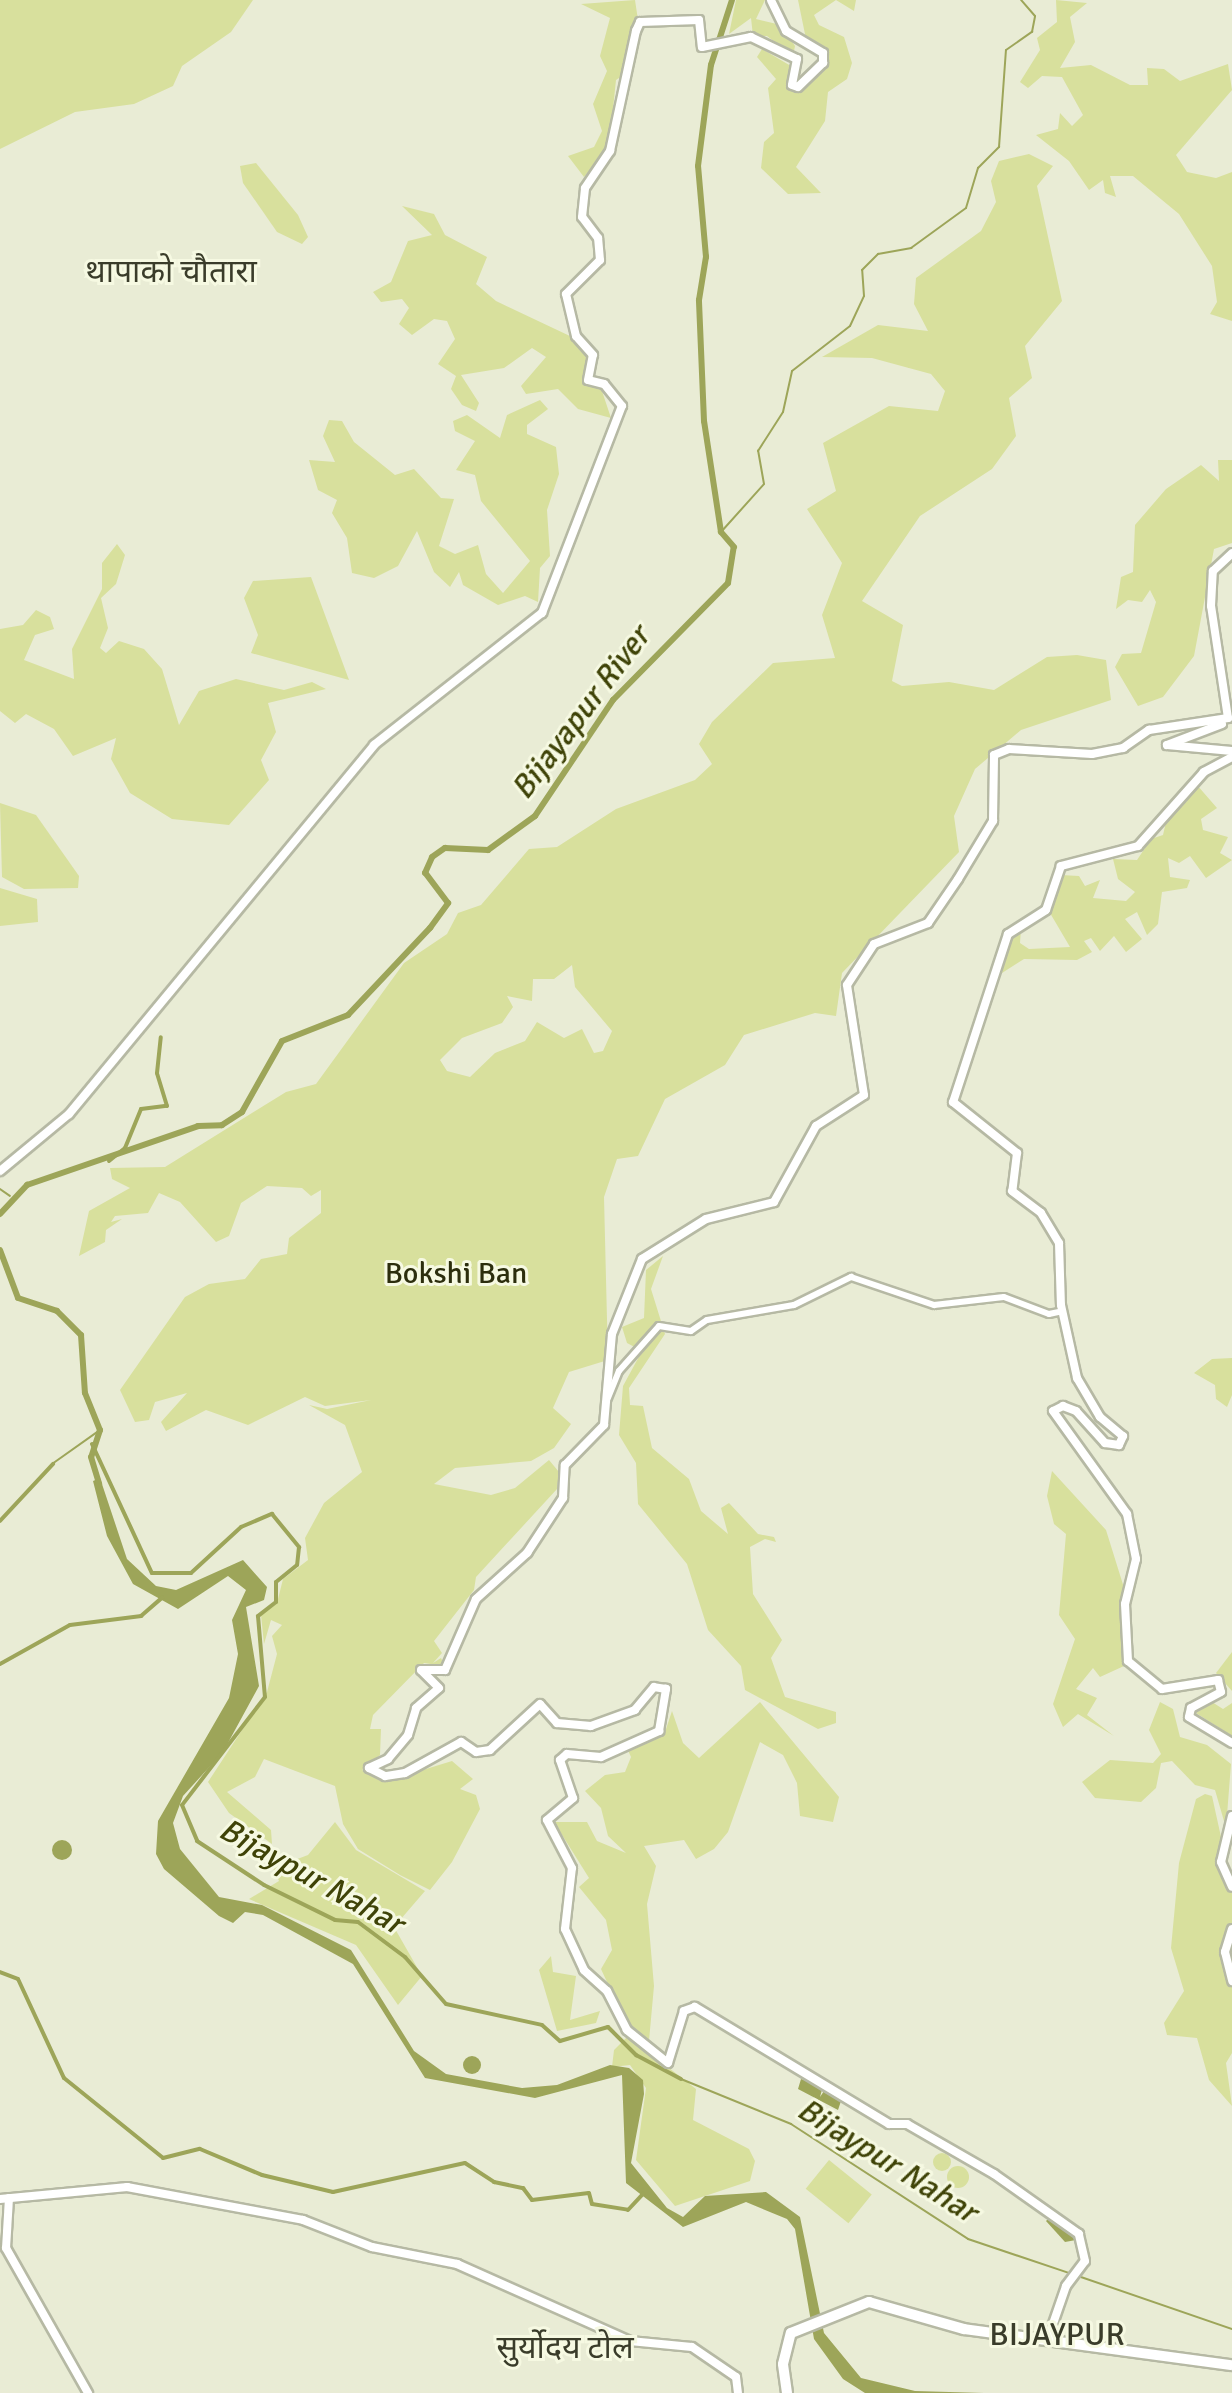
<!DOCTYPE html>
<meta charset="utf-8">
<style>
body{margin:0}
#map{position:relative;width:1232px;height:2393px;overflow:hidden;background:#e9ecd5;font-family:Signika,"Noto Sans Devanagari",sans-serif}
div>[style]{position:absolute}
.green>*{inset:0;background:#d8e09d;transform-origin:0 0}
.round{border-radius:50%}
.water>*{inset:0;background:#9da559}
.stream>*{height:2px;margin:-1px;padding:0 1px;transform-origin:1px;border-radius:1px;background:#9da559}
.canal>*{height:4px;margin:-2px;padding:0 2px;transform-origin:2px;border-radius:2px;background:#9da559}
.river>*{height:6px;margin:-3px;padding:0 3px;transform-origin:3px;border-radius:3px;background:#9da559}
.roads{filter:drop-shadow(2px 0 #b6b9a4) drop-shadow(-2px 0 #b6b9a4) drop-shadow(0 2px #b6b9a4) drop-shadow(0 -2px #b6b9a4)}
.minor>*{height:6px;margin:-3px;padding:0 3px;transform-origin:3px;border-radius:3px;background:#fff}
.major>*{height:8px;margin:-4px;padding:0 4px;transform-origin:4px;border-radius:4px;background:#fff}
.highway>*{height:10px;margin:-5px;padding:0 5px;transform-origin:5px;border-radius:5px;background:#fff}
span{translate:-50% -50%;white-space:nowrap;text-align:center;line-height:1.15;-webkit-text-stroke:6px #f6f9e2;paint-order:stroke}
.park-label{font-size:30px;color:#2c2e0d}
.neighbourhood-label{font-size:32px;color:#3a3c2a}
.water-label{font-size:32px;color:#3f4307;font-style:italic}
</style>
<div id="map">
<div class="green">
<div style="clip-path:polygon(0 0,253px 0,231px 32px,182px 66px,173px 86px,134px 104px,75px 112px,0 149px)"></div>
<div style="clip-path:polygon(635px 0,638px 20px,625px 74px,616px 80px,609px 147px,584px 177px,568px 156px,594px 147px,602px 131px,593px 104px,607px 71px,600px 56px,610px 18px,581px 4px)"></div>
<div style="clip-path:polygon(736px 0,765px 0,756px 19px,781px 25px,795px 46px,793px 56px,767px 36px,753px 36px,751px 18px,729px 34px)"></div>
<div style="clip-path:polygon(798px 0,856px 0,854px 11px,836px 0,814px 15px,819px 25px,844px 37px,852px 63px,847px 79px,828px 92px,825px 121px,796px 167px,821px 193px,788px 194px,761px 168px,764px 142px,774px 133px,768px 88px,776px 79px,757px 57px,762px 49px,796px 69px,790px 88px,802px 91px,821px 73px,827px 50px,806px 39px)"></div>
<div style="clip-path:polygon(1056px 0,1087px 3px,1070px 17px,1075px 42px,1060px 68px,1091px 65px,1130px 85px,1148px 85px,1147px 68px,1164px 69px,1180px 81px,1228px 64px,1232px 90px,1176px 155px,1187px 172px,1216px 178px,1232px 172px,1232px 321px,1210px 314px,1217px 302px,1212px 266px,1179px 214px,1133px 176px,1110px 176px,1116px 197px,1105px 193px,1103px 180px,1089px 190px,1069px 161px,1036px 135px,1058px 129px,1060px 113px,1072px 126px,1083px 115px,1062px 77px,1042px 76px,1028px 88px,1020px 82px,1040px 50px,1037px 38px,1057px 22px)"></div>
<div style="clip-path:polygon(evenodd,1029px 154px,1053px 166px,1037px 186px,1062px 301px,1025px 346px,1032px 378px,1009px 398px,1016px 436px,992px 469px,920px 516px,862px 601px,903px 625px,892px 681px,902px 686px,949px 682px,994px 690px,1047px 657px,1077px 655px,1106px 660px,1111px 700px,1021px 730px,975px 769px,954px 816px,959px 852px,842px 973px,836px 1016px,815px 1013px,744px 1035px,725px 1065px,665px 1099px,638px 1156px,617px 1159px,604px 1197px,608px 1360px,569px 1372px,553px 1408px,571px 1424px,554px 1448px,531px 1461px,455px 1468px,434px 1484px,491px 1495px,515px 1488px,549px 1460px,559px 1472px,557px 1489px,476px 1577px,474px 1590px,434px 1641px,442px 1653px,433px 1663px,441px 1658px,445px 1666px,424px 1663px,373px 1715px,370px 1729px,381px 1729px,380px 1755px,362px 1770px,387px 1781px,452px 1761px,473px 1779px,460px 1789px,476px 1795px,480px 1809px,452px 1862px,430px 1890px,400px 1875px,358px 1849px,343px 1824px,335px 1786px,264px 1759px,255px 1777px,227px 1792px,271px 1830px,272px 1844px,229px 1813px,208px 1782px,267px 1692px,277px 1654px,272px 1636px,282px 1625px,271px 1620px,264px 1644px,261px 1615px,277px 1603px,283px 1579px,308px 1560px,305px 1538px,324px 1503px,362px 1472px,345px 1425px,309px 1405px,327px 1409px,371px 1400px,325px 1406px,305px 1397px,248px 1425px,206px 1410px,166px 1431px,161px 1422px,187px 1393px,155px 1402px,149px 1420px,135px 1422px,120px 1390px,185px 1297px,209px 1284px,245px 1279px,261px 1259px,287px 1254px,289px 1238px,321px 1213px,321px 1190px,311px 1196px,302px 1188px,267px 1186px,241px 1203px,229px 1236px,216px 1242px,180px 1202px,159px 1193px,148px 1213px,115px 1216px,111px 1222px,122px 1219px,106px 1230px,105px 1242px,79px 1256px,89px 1211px,130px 1188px,112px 1179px,110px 1168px,165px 1167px,286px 1092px,316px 1084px,404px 963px,447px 934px,458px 913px,481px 905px,529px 849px,557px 847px,616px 809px,695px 780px,712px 764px,699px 744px,712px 722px,773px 663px,835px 658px,822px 615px,842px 563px,807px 509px,836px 491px,823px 443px,889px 406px,938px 411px,945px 391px,931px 374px,872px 358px,822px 357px,878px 325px,928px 331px,914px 304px,916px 278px,981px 231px,996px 202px,991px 181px,999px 161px,1029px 154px,572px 965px,575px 987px,612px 1031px,603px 1051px,594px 1053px,582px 1029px,564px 1038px,537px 1022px,525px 1041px,495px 1053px,470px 1077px,447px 1071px,440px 1060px,462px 1038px,502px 1023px,513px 1007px,507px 996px,532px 1001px,533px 979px,554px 979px,572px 965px)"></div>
<div style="clip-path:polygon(256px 163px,298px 215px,308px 237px,302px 244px,277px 232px,243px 183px,240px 166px)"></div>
<div style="clip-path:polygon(402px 206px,434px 214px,445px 235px,487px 257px,476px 284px,496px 301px,572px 337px,587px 355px,583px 379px,601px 388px,611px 418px,578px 409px,558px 389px,526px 394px,521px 386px,546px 357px,532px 348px,504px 368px,461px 375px,479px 403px,476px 411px,462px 405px,451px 389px,456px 376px,438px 364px,455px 339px,447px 321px,434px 319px,412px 335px,399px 324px,409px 308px,402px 299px,381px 302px,373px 292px,391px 282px,408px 241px,432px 235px)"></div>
<div style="clip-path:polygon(540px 400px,548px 409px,527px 425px,527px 434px,556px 447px,559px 474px,547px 510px,550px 556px,540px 568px,538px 602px,525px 596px,498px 605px,463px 585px,459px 572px,450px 587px,434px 572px,417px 531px,398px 566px,374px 578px,352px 573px,347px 538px,332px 513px,337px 500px,318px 490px,309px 460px,335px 462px,323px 436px,329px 420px,342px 421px,354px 442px,395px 475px,414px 469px,441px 498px,454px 499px,439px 546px,455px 554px,478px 545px,486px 574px,503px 593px,530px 561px,481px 501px,475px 475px,456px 470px,475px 441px,455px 431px,453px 421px,467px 415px,500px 438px,507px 415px)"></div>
<div style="clip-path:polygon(1218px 460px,1232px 460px,1232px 543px,1214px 549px,1194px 656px,1163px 697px,1138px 706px,1115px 667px,1122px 654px,1141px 653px,1156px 602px,1150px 590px,1142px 602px,1128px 600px,1116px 609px,1121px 577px,1133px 572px,1135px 525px,1166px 489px,1201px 465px,1219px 481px)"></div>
<div style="clip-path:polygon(117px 544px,125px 555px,116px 584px,101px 598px,108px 628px,100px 648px,106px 653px,119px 641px,144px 649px,162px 669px,179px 725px,199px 691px,236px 679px,284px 690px,312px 682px,326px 689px,268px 703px,276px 732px,261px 760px,269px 780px,229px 825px,172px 819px,130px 793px,111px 759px,116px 738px,73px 756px,54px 729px,26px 714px,15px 723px,0 711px,0 629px,23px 625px,36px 610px,50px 617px,54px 629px,35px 635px,24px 660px,74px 679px,72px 649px,102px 589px,102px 563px)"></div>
<div style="clip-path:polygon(311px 577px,349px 680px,251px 653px,258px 635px,244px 598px,253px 581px)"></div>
<div style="clip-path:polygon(1197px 785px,1217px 808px,1201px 819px,1203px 830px,1228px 837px,1220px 853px,1232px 860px,1206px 878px,1190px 856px,1179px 863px,1168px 858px,1170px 877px,1190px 880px,1187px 888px,1162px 892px,1158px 924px,1147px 935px,1137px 912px,1125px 919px,1142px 939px,1126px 952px,1114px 936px,1100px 951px,1091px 938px,1084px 941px,1092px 952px,1077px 960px,1024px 959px,1002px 973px,1007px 938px,1021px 929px,1020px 943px,1029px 949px,1070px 947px,1050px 913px,1061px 875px,1079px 876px,1085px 886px,1100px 880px,1093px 898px,1126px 901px,1135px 892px,1118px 879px,1113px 859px,1137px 860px,1151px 839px,1163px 835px,1169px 809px,1186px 802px)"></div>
<div style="clip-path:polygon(0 803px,36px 815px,79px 876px,78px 888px,24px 889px,2px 877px)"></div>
<div style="clip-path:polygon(0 888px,37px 899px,38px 922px,0 926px)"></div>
<div style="clip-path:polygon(663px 1256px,651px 1289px,665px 1334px,629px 1388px,630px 1405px,643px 1406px,652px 1448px,689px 1479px,701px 1511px,728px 1534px,721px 1508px,729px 1503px,758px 1534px,774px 1537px,776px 1542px,765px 1539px,750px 1547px,753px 1594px,782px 1640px,771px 1658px,785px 1697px,836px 1712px,836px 1723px,818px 1729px,745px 1690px,741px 1666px,708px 1630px,687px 1564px,638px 1504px,636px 1463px,619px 1435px,623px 1386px,642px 1351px,627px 1343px,622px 1327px,644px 1318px,646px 1270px)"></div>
<div style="clip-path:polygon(1232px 1358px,1232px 1395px,1227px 1407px,1216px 1399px,1215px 1385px,1194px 1373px,1212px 1359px)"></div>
<div style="clip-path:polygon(1052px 1471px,1106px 1530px,1125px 1591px,1124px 1666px,1100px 1677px,1093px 1668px,1076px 1689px,1097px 1698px,1087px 1715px,1114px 1736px,1078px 1714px,1063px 1727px,1053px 1704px,1075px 1639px,1059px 1615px,1066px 1534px,1054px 1524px,1047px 1496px)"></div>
<div style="clip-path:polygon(1232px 1652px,1232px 1691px,1216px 1673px)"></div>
<div style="clip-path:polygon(760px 1702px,839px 1797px,833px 1822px,800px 1816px,797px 1783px,783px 1755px,760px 1742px,728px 1832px,714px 1849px,696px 1859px,684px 1840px,644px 1846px,656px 1866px,647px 1904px,654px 1986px,649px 2041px,628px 2027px,607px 1982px,601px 1969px,612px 1950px,606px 1920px,579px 1887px,589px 1878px,554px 1822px,587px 1822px,597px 1841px,626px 1853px,608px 1836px,601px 1808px,585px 1791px,605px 1775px,625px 1772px,631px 1757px,626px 1746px,665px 1732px,672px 1711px,683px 1743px,699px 1758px)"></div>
<div style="clip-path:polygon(1160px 1702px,1173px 1709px,1180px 1737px,1207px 1745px,1231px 1764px,1226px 1828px,1215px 1790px,1195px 1785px,1172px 1761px,1161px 1763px,1156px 1788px,1141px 1802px,1095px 1798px,1082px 1782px,1110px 1760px,1153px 1763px,1161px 1754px,1149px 1730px)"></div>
<div style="clip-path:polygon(1212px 1702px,1223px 1709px,1232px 1703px,1232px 1736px,1196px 1713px)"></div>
<div style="clip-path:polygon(1205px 1794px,1212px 1796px,1232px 1887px,1232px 2053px,1226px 2063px,1232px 2106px,1209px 2080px,1197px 2038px,1167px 2035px,1164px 2023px,1184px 1991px,1171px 1948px,1179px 1863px,1196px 1799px)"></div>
<div style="clip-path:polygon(335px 1822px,356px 1850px,425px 1891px,394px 1927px,422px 1976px,398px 2005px,356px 1945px,249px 1899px,279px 1881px,267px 1855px,292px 1861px,308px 1855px)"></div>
<div style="clip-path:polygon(551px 1956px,553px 1972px,576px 1976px,570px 2020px,600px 2011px,596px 2023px,557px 2031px,539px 1970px)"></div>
<div style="clip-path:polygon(628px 2036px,696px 2089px,693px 2120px,749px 2149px,755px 2161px,750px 2181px,675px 2206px,636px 2160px,646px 2088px,630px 2065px,612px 2067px,614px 2050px)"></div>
<div class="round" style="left:933px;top:2153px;width:18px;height:18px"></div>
<div style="left:829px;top:2160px;width:55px;height:37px;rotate:39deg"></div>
<div class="round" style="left:947px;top:2166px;width:22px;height:22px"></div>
</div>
<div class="water">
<div style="clip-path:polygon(100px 1478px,127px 1559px,156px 1586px,176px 1590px,243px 1560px,267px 1587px,264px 1600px,246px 1607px,259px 1686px,223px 1752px,183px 1796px,173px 1823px,180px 1849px,219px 1897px,262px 1905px,351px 1950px,414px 2051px,446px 2074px,522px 2088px,557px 2085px,610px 2065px,629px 2068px,643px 2080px,644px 2094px,631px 2163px,667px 2208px,683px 2217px,705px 2196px,766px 2192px,800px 2217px,824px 2333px,861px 2378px,915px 2391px,984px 2393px,865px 2393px,843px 2379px,814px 2339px,795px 2229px,787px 2219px,746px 2202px,683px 2227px,626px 2183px,622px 2075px,535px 2098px,425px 2078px,353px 1964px,263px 1915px,245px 1912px,233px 1923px,219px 1916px,164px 1869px,156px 1854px,158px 1821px,229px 1698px,238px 1654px,232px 1620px,246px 1590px,228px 1576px,178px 1609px,133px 1584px,107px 1536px,93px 1481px)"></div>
<div class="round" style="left:52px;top:1840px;width:20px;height:20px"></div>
<div class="round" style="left:463px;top:2056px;width:18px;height:18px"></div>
<div style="clip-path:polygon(801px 2079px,823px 2086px,820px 2097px,824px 2091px,841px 2101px,838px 2110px,798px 2089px)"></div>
<div style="clip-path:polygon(1051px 2216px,1074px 2234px,1076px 2240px,1065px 2242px,1046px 2221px)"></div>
</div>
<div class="stream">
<div style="left:721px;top:532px;width:64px;rotate:-48.1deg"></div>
<div style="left:764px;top:484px;width:34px;rotate:-100deg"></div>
<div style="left:758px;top:451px;width:46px;rotate:-57.3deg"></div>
<div style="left:783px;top:412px;width:42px;rotate:-77.6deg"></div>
<div style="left:792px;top:371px;width:73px;rotate:-37.8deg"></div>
<div style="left:850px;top:326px;width:33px;rotate:-65deg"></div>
<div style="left:864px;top:296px;width:26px;rotate:-94deg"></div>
<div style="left:862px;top:270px;width:23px;rotate:-45deg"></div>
<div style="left:878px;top:254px;width:34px;rotate:-10deg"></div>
<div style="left:911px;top:248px;width:68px;rotate:-36deg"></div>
<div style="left:966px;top:208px;width:42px;rotate:-73.3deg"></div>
<div style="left:978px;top:168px;width:30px;rotate:-45deg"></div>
<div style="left:999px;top:147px;width:97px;rotate:-85.9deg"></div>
<div style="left:1006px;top:50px;width:32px;rotate:-35deg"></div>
<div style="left:1032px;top:32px;width:16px;rotate:-79deg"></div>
<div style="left:1035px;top:16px;width:21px;rotate:-131deg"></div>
<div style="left:0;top:1189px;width:12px;rotate:35deg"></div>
<div style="left:52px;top:1464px;width:59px;rotate:-35.3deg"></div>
<div style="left:681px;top:2079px;width:119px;rotate:22.2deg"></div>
<div style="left:791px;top:2124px;width:211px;rotate:33deg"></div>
<div style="left:968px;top:2239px;width:107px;rotate:18.6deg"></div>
<div style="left:1078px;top:2276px;width:163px;rotate:19deg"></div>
</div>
<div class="canal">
<div style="left:109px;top:1161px;width:21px;rotate:-39deg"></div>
<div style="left:125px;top:1148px;width:42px;rotate:-67.7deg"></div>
<div style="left:141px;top:1109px;width:26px;rotate:-7deg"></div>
<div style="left:167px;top:1106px;width:34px;rotate:-107deg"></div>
<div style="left:157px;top:1073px;width:36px;rotate:-84deg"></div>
<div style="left:92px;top:1444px;width:142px;rotate:65.1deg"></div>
<div style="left:152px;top:1573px;width:39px"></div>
<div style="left:191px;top:1573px;width:68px;rotate:-42.6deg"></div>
<div style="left:241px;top:1527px;width:34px;rotate:-23deg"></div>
<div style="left:272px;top:1514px;width:43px;rotate:50.7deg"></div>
<div style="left:299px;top:1547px;width:18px;rotate:96deg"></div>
<div style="left:297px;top:1565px;width:27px;rotate:141deg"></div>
<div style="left:276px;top:1582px;width:20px;rotate:90deg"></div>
<div style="left:276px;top:1602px;width:23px;rotate:142deg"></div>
<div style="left:258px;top:1616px;width:81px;rotate:85.1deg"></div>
<div style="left:265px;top:1697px;width:136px;rotate:127.5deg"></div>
<div style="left:182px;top:1805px;width:39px;rotate:67deg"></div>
<div style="left:197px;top:1841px;width:80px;rotate:33.3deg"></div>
<div style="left:264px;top:1885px;width:79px;rotate:26.2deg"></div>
<div style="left:335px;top:1920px;width:23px;rotate:5deg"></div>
<div style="left:358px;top:1922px;width:59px;rotate:36.7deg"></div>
<div style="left:405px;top:1957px;width:62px;rotate:48.9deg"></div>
<div style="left:446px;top:2004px;width:98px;rotate:12.3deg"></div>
<div style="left:542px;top:2025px;width:24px;rotate:42deg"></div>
<div style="left:560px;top:2041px;width:50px;rotate:-16.3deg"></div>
<div style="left:608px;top:2027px;width:40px;rotate:45deg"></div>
<div style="left:636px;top:2055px;width:51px;rotate:28.1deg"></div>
<div style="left:0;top:1521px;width:78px;rotate:-47.1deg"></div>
<div style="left:0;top:1664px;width:80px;rotate:-29.1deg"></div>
<div style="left:70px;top:1625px;width:72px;rotate:-7.2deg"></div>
<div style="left:141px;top:1616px;width:28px;rotate:-41deg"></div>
<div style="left:0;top:1972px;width:19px;rotate:21deg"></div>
<div style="left:18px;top:1979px;width:109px;rotate:65.1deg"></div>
<div style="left:64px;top:2078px;width:127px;rotate:38.9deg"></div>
<div style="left:163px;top:2158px;width:38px;rotate:-14deg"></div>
<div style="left:200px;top:2149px;width:67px;rotate:22.8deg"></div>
<div style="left:262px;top:2175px;width:73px;rotate:13.5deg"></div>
<div style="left:333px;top:2192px;width:135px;rotate:-12.4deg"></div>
<div style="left:465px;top:2163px;width:35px;rotate:33deg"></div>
<div style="left:494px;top:2182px;width:30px;rotate:12deg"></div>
<div style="left:523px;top:2188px;width:15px;rotate:53deg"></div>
<div style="left:532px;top:2200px;width:57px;rotate:-7deg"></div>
<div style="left:589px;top:2193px;width:11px;rotate:75deg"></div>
<div style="left:592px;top:2204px;width:36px;rotate:9deg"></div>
<div style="left:628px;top:2210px;width:22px;rotate:-47deg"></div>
</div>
<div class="river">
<div style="left:0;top:1214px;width:40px;rotate:-47deg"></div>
<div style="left:27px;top:1185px;width:181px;rotate:-19deg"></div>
<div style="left:198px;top:1126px;width:24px;rotate:-2deg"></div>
<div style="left:222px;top:1125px;width:24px;rotate:-33deg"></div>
<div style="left:242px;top:1112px;width:81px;rotate:-60.6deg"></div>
<div style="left:282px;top:1041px;width:71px;rotate:-21.5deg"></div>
<div style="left:348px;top:1015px;width:120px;rotate:-46.7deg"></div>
<div style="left:430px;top:928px;width:31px;rotate:-54deg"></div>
<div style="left:448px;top:903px;width:38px;rotate:-127deg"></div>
<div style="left:425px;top:873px;width:17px;rotate:-66deg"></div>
<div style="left:432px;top:857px;width:16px;rotate:-35deg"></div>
<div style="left:445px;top:848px;width:43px;rotate:2.7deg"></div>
<div style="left:488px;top:850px;width:58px;rotate:-35.9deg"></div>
<div style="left:535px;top:816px;width:140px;rotate:-56.1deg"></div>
<div style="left:613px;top:700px;width:164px;rotate:-45.5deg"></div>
<div style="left:728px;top:583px;width:36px;rotate:-81deg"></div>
<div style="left:734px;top:547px;width:20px;rotate:-131deg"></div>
<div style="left:721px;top:532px;width:112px;rotate:-98.7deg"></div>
<div style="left:704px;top:421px;width:121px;rotate:-92.4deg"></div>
<div style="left:699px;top:300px;width:44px;rotate:-80.8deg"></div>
<div style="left:706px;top:257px;width:91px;rotate:-95deg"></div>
<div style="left:698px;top:166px;width:102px;rotate:-82.7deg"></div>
<div style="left:711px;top:65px;width:68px;rotate:-72.1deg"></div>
<div style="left:0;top:1250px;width:51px;rotate:69.4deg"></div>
<div style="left:18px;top:1298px;width:41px;rotate:18.4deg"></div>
<div style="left:57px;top:1311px;width:34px;rotate:45deg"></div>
<div style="left:81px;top:1335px;width:58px;rotate:86.1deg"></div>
<div style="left:85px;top:1393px;width:40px;rotate:68deg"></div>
<div style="left:100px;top:1430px;width:28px;rotate:108deg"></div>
<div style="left:91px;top:1457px;width:28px;rotate:73deg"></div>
</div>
<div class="roads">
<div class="minor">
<div style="left:608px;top:1398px;width:29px;rotate:-68deg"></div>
<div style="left:619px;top:1371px;width:60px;rotate:-48.4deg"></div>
<div style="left:659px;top:1326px;width:32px;rotate:9deg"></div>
<div style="left:691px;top:1331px;width:19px;rotate:-35deg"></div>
<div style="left:707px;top:1320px;width:88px;rotate:-9.8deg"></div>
<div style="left:794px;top:1305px;width:64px;rotate:-26.2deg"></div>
<div style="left:851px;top:1277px;width:88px;rotate:18.6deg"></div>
<div style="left:934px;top:1305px;width:70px;rotate:-6.5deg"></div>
<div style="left:1004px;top:1297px;width:48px;rotate:20.7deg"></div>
<div style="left:1049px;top:1314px;width:14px;rotate:-12deg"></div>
</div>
<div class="major">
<div style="left:1222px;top:724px;width:59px;rotate:159.1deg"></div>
<div style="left:1167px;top:745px;width:65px;rotate:5.3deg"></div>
<div style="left:1232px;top:757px;width:32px;rotate:152deg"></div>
<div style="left:1204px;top:772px;width:99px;rotate:131.7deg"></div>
<div style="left:1138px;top:846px;width:80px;rotate:165.4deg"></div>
<div style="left:1061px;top:866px;width:46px;rotate:108.8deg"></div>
<div style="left:1046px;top:910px;width:45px;rotate:147.7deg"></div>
<div style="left:1008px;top:934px;width:177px;rotate:108.1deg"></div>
<div style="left:953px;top:1102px;width:82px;rotate:38.6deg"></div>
<div style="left:1017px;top:1153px;width:38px;rotate:97deg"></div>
<div style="left:1012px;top:1191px;width:36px;rotate:37deg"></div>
<div style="left:1041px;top:1213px;width:35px;rotate:59deg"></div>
<div style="left:1059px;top:1243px;width:62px;rotate:88.2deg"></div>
<div style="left:1061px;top:1305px;width:75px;rotate:77.6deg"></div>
<div style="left:1077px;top:1378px;width:45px;rotate:59.5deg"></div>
<div style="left:1100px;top:1417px;width:30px;rotate:40deg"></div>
<div style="left:1123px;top:1436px;width:10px;rotate:114deg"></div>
<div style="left:1119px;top:1445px;width:14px;rotate:-172deg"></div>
<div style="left:1105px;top:1443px;width:43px;rotate:-132.2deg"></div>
<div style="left:1076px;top:1411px;width:14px;rotate:-159deg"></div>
<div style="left:1063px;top:1406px;width:11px;rotate:153deg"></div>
<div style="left:1053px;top:1411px;width:127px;rotate:54.3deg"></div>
<div style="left:1127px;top:1514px;width:46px;rotate:78.7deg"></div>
<div style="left:1136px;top:1559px;width:46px;rotate:103.7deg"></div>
<div style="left:1125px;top:1604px;width:57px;rotate:87deg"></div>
<div style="left:1128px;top:1661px;width:44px;rotate:39.5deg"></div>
<div style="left:1162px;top:1689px;width:57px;rotate:-9.1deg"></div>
<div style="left:1218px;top:1680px;width:12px;rotate:76deg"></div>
<div style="left:1221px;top:1692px;width:34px;rotate:152deg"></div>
<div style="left:1191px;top:1708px;width:9px;rotate:103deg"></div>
<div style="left:1189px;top:1717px;width:50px;rotate:31.2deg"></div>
<div style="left:0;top:1171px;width:89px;rotate:-39.6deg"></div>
<div style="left:69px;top:1114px;width:479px;rotate:-50.4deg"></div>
<div style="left:374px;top:745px;width:214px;rotate:-38.2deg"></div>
<div style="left:542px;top:613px;width:222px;rotate:-68.9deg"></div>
<div style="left:622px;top:406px;width:28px;rotate:-129deg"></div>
<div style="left:604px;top:384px;width:16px;rotate:-166deg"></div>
<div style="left:588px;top:380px;width:25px;rotate:-79deg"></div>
<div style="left:593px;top:355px;width:25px;rotate:-132deg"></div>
<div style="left:576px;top:336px;width:43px;rotate:-103.4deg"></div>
<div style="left:566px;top:294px;width:48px;rotate:-45deg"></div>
<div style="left:600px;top:260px;width:22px;rotate:-95deg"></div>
<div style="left:598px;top:238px;width:26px;rotate:-127deg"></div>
<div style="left:582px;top:217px;width:29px;rotate:-84deg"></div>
<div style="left:585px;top:188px;width:45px;rotate:-56deg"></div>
<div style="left:610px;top:151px;width:123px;rotate:-77.8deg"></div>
<div style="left:636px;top:31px;width:10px;rotate:-66deg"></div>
<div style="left:640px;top:22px;width:59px;rotate:-1.9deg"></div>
<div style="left:699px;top:20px;width:27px;rotate:84deg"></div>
<div style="left:702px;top:47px;width:50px;rotate:-11.5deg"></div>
<div style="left:751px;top:37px;width:51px;rotate:25.6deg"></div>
<div style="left:797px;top:59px;width:26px;rotate:101deg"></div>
<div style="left:792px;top:85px;width:6px;rotate:18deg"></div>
<div style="left:798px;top:87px;width:35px;rotate:-44deg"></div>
<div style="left:823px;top:63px;width:10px;rotate:-90deg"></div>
<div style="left:823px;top:53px;width:43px;rotate:-149.3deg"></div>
<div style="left:786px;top:31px;width:34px;rotate:-116deg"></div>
<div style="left:1232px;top:1816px;width:47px;rotate:103.4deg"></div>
<div style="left:1221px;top:1862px;width:27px;rotate:66deg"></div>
<div style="left:1232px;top:1929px;width:24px;rotate:107deg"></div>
<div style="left:1225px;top:1952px;width:30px;rotate:76deg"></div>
<div style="left:9px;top:2198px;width:50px;rotate:93.4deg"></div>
<div style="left:6px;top:2248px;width:167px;rotate:60.5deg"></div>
<div style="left:0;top:2199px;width:128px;rotate:-5.4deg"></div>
<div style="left:127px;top:2187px;width:179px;rotate:10.6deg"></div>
<div style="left:303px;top:2220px;width:74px;rotate:21.4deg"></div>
<div style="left:372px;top:2247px;width:87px;rotate:11.3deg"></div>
<div style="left:457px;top:2264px;width:189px;rotate:24deg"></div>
<div style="left:630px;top:2341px;width:62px;rotate:5.5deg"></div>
<div style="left:692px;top:2347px;width:53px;rotate:34.3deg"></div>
<div style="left:736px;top:2377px;width:16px;rotate:83deg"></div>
<div style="left:1047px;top:2341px;width:58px;rotate:-70.9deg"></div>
<div style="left:1066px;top:2286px;width:31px;rotate:-53deg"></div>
<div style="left:1085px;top:2261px;width:28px;rotate:-103deg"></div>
<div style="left:1079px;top:2234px;width:104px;rotate:-144.8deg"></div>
<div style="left:994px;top:2174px;width:100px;rotate:-150.1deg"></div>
<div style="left:907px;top:2124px;width:18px;rotate:180deg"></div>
<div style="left:889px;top:2124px;width:227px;rotate:-148.9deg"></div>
<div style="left:695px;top:2007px;width:12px;rotate:160deg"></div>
<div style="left:684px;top:2011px;width:54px;rotate:107.1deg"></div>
<div style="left:668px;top:2063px;width:53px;rotate:-141.2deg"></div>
<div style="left:627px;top:2030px;width:44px;rotate:-117.1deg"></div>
<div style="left:607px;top:1991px;width:31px;rotate:-138deg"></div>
<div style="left:584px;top:1970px;width:45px;rotate:-114.9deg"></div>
<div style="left:565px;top:1929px;width:61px;rotate:-83.5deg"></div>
<div style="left:572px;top:1868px;width:54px;rotate:-117.5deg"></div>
<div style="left:547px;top:1820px;width:34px;rotate:-40deg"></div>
<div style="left:573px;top:1798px;width:40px;rotate:-108.9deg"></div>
<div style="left:560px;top:1760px;width:9px;rotate:-41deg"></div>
<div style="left:567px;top:1754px;width:34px;rotate:5deg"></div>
<div style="left:601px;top:1757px;width:64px;rotate:-24.1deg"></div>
<div style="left:659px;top:1731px;width:43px;rotate:-80.5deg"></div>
<div style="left:666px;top:1689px;width:12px;rotate:-171deg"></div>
<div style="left:654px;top:1687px;width:30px;rotate:130deg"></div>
<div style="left:635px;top:1710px;width:47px;rotate:160deg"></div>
<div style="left:591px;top:1726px;width:34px;rotate:-175deg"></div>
<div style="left:557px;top:1723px;width:25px;rotate:-132deg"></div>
<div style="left:540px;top:1704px;width:68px;rotate:137.4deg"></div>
<div style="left:490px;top:1750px;width:14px;rotate:172deg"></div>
<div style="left:476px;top:1752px;width:18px;rotate:-146deg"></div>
<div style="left:461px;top:1742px;width:64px;rotate:151deg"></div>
<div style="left:405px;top:1773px;width:20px;rotate:171deg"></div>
<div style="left:385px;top:1776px;width:18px;rotate:-153deg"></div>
<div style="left:369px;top:1768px;width:21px;rotate:-25deg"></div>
<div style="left:388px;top:1759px;width:31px;rotate:-50deg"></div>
<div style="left:408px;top:1735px;width:28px;rotate:-73deg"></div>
<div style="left:416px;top:1708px;width:30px;rotate:-41deg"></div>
<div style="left:439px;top:1688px;width:25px;rotate:-135deg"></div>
<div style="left:421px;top:1670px;width:24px"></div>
<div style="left:445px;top:1670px;width:77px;rotate:-66.4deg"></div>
<div style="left:476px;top:1599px;width:69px;rotate:-42deg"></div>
<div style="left:527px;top:1553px;width:66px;rotate:-56.8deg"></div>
<div style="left:563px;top:1498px;width:33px;rotate:-87deg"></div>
<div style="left:565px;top:1465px;width:56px;rotate:-45.7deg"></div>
<div style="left:604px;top:1425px;width:91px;rotate:-85deg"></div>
<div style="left:612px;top:1334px;width:81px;rotate:-68.2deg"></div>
<div style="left:642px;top:1259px;width:75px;rotate:-32deg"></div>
<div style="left:706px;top:1219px;width:70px;rotate:-14deg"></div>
<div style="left:774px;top:1202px;width:87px;rotate:-61.1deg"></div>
<div style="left:816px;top:1126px;width:57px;rotate:-32.9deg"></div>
<div style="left:864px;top:1095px;width:111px;rotate:-98.8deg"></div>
<div style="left:847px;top:985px;width:49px;rotate:-56.6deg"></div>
<div style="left:874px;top:944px;width:58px;rotate:-21.3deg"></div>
<div style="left:928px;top:923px;width:53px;rotate:-55.7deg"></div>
<div style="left:958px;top:879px;width:68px;rotate:-58.9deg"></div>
<div style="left:993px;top:821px;width:66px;rotate:-89.1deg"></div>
<div style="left:994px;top:755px;width:16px;rotate:-22deg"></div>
<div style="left:1009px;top:749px;width:83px;rotate:3.4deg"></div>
<div style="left:1092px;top:754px;width:32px;rotate:-11deg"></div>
<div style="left:1123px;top:748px;width:32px;rotate:-35deg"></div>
<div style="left:1149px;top:730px;width:80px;rotate:-8.6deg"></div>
<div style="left:1228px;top:718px;width:113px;rotate:-98.6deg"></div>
<div style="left:1211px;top:606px;width:35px;rotate:-87deg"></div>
<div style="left:1213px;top:571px;width:26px;rotate:-43deg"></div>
</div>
<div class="highway">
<div style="left:787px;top:2393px;width:29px;rotate:-98deg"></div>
<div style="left:783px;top:2364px;width:32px;rotate:-76deg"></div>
<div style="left:791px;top:2333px;width:84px;rotate:-21.7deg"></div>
<div style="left:869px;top:2302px;width:99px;rotate:15.9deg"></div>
<div style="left:964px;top:2329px;width:270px;rotate:7.7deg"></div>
</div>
</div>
<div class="park-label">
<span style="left:456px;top:1274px">Bokshi Ban</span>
</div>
<div class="neighbourhood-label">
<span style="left:171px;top:272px">थापाको चौतारा</span>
<span style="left:1057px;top:2335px">BIJAYPUR</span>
<span style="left:565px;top:2348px">सुर्योदय टोल</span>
</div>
<div class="water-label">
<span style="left:581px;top:713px;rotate:-53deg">Bijayapur River</span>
<span style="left:311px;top:1877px;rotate:29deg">Bijaypur Nahar</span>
<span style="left:887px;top:2161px;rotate:32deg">Bijaypur Nahar</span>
</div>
</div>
